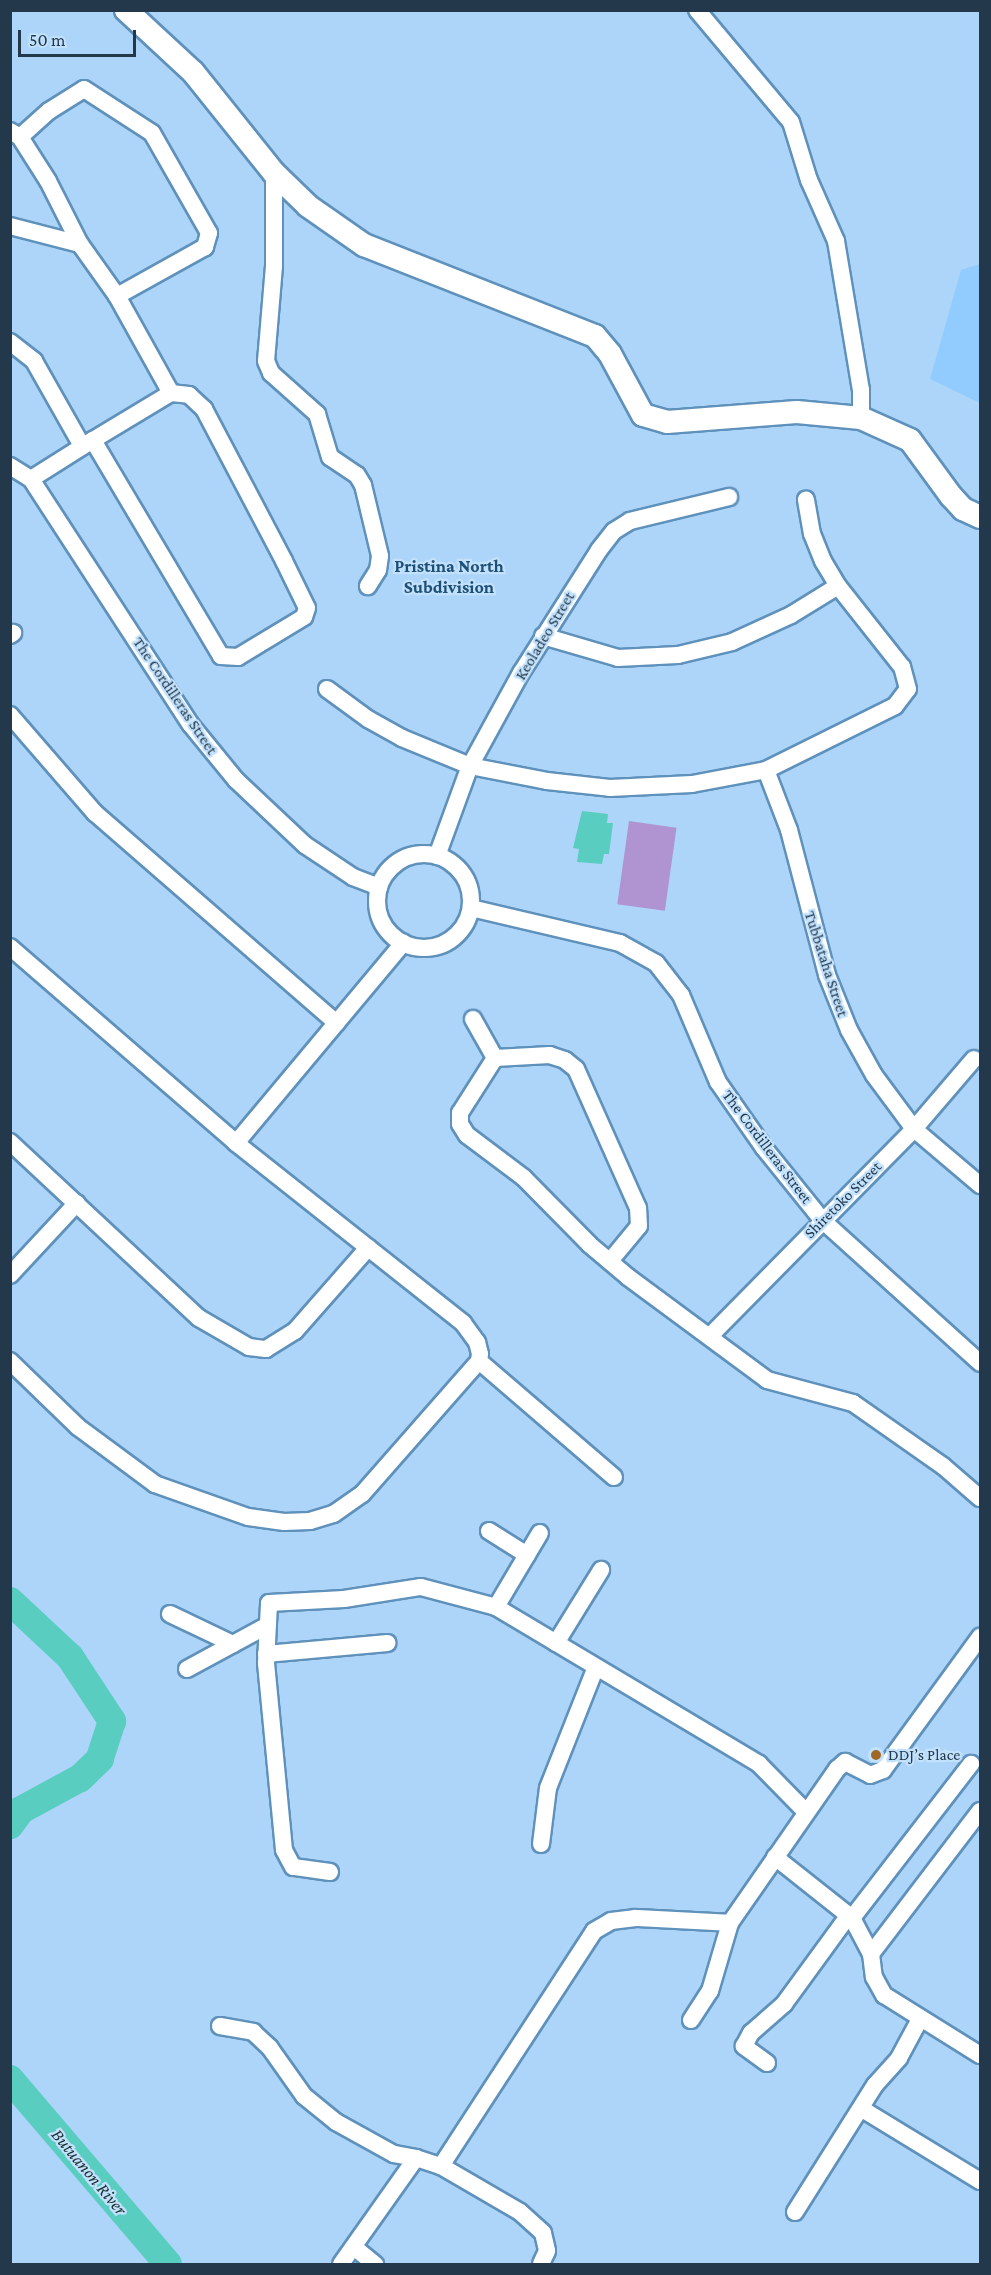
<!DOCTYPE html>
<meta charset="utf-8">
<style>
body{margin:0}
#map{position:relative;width:991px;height:2275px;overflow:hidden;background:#acd5f9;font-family:"Crimson Pro",serif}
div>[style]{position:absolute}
.built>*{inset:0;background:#92ccfe}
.green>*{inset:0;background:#b093d1;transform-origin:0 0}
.water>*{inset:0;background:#5acdc1}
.river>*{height:28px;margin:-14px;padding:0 14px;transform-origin:14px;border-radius:14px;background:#5acdc1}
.roads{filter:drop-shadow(2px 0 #5f91bb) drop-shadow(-2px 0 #5f91bb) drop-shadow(0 2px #5f91bb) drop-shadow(0 -2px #5f91bb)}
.street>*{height:16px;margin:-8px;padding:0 8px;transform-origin:8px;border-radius:8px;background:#fff}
.street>.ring{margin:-8px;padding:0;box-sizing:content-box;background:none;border:16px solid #fff;border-radius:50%}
.secondary>*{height:22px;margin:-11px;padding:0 11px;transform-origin:11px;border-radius:11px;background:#fff}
.dots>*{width:16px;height:16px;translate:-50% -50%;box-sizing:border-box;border:3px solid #c2e1fc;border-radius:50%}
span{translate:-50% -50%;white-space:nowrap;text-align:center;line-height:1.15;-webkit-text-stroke:4.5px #c2e1fc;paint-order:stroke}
.street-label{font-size:16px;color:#23384a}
.poi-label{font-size:16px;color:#23384a}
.left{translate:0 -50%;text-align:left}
.neighbourhood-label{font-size:18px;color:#1e4f76;font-weight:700}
.water-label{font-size:18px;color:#1a2f2c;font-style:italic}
.frame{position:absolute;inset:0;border:12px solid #23384a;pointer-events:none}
.scale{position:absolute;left:18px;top:30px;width:118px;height:27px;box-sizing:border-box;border:3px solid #23384a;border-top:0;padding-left:8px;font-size:18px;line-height:21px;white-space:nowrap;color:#23384a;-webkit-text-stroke:4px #c2e1fc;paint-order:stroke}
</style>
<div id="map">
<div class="built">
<div style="clip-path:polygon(980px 264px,980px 403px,930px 379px,961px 270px)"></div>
</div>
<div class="green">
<div style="left:629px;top:821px;width:48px;height:84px;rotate:8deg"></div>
</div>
<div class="water">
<div style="clip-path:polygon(582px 811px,608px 814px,607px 823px,613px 823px,609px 854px,604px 854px,602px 864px,577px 862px,579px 849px,573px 848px)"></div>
</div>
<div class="river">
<div style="left:10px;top:1601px;width:82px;rotate:43deg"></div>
<div style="left:70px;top:1657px;width:77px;rotate:56.7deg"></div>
<div style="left:112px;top:1721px;width:40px;rotate:108deg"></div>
<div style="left:100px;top:1759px;width:28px;rotate:136deg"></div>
<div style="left:80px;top:1778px;width:67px;rotate:151.5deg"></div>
<div style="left:21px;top:1810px;width:19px;rotate:126deg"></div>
<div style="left:10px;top:2079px;width:243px;rotate:49.5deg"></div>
</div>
<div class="roads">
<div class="street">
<div style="left:697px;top:10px;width:146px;rotate:50deg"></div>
<div style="left:791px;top:122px;width:61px;rotate:72.8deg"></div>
<div style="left:809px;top:180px;width:67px;rotate:66.1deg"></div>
<div style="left:836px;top:241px;width:151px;rotate:80.5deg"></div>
<div style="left:861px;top:390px;width:28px;rotate:90deg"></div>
<div style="left:10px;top:131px;width:12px;rotate:31deg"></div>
<div style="left:20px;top:137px;width:52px;rotate:57.5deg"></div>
<div style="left:48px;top:181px;width:71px;rotate:63.1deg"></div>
<div style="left:80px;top:244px;width:64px;rotate:54.6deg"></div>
<div style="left:117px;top:296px;width:111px;rotate:60.9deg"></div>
<div style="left:20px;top:137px;width:39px;rotate:-42deg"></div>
<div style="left:49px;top:111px;width:41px;rotate:-32.2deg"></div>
<div style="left:84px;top:89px;width:81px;rotate:32.9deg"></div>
<div style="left:152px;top:133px;width:115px;rotate:60.3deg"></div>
<div style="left:209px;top:233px;width:15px;rotate:106deg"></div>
<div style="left:205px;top:247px;width:101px;rotate:150.9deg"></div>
<div style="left:274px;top:173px;width:93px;rotate:90deg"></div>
<div style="left:274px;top:266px;width:95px;rotate:94.8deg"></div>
<div style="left:266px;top:361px;width:13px;rotate:67deg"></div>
<div style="left:271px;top:373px;width:62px;rotate:41.7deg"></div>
<div style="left:317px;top:414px;width:45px;rotate:73.2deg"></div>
<div style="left:330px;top:457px;width:32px;rotate:34deg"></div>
<div style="left:357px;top:475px;width:12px;rotate:59deg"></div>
<div style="left:363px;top:485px;width:73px;rotate:76.5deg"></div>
<div style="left:380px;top:556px;width:14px;rotate:98deg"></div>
<div style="left:378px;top:570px;width:19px;rotate:122deg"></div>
<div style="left:10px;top:226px;width:72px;rotate:14.4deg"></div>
<div style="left:10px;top:342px;width:31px;rotate:38deg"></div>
<div style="left:34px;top:361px;width:98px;rotate:60.5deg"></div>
<div style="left:10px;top:466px;width:25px;rotate:32deg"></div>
<div style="left:31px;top:479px;width:293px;rotate:57deg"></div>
<div style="left:191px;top:725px;width:71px;rotate:50.7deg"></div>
<div style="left:236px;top:780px;width:95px;rotate:43.3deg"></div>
<div style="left:305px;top:845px;width:58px;rotate:33.7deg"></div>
<div style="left:353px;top:877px;width:28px;rotate:21deg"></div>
<div style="left:31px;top:479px;width:73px;rotate:-32.2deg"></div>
<div style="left:93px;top:440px;width:91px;rotate:-31.1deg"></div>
<div style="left:171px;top:393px;width:18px;rotate:6deg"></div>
<div style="left:189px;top:395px;width:21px;rotate:43deg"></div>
<div style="left:204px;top:409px;width:172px;rotate:62.2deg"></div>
<div style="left:284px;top:561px;width:52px;rotate:63.9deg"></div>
<div style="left:307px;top:608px;width:9px;rotate:108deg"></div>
<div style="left:304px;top:617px;width:77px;rotate:148.8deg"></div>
<div style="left:238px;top:657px;width:17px;rotate:-177deg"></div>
<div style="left:221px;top:656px;width:251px;rotate:-120.7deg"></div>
<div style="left:10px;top:635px;width:4px;rotate:-34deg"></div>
<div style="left:543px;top:636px;width:78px;rotate:16.3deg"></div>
<div style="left:618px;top:658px;width:60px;rotate:-2.9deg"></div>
<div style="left:678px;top:655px;width:56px;rotate:-13.5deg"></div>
<div style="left:732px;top:642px;width:65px;rotate:-24.6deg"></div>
<div style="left:791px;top:615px;width:55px;rotate:-31.7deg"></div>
<div style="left:327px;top:689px;width:51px;rotate:36.2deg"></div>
<div style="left:368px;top:719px;width:39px;rotate:29deg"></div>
<div style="left:402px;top:738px;width:74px;rotate:22.4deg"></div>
<div style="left:470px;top:766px;width:78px;rotate:11deg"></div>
<div style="left:547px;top:781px;width:63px;rotate:6.3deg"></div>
<div style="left:610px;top:788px;width:82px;rotate:-2.8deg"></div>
<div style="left:692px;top:784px;width:75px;rotate:-10.7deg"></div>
<div style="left:766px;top:770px;width:144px;rotate:-26.4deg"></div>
<div style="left:895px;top:706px;width:21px;rotate:-53deg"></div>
<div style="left:908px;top:689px;width:23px;rotate:-105deg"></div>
<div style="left:902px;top:667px;width:103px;rotate:-128.3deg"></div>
<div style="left:838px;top:586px;width:29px;rotate:-121deg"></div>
<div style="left:823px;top:561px;width:29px;rotate:-112deg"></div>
<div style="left:812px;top:534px;width:35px;rotate:-100deg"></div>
<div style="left:10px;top:715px;width:130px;rotate:49.1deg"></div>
<div style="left:95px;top:813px;width:320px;rotate:41deg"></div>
<div style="left:766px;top:770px;width:64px;rotate:69deg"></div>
<div style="left:789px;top:830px;width:150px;rotate:75.3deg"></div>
<div style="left:827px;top:975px;width:59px;rotate:68.2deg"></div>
<div style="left:849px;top:1030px;width:51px;rotate:60.9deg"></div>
<div style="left:874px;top:1075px;width:67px;rotate:53.5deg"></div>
<div style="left:914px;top:1129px;width:87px;rotate:40.3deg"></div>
<div class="ring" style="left:377px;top:854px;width:78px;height:78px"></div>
<div style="left:437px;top:856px;width:96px;rotate:-69.9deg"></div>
<div style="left:470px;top:766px;width:106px;rotate:-61.3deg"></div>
<div style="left:521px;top:673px;width:146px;rotate:-57.6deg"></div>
<div style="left:599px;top:550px;width:24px;rotate:-52deg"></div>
<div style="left:614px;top:531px;width:19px;rotate:-32deg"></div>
<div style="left:630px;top:521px;width:102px;rotate:-13.6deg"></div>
<div style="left:471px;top:908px;width:153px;rotate:13.2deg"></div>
<div style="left:620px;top:943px;width:41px;rotate:29.1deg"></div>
<div style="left:656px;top:963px;width:41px;rotate:52deg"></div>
<div style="left:681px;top:995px;width:95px;rotate:67deg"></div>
<div style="left:718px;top:1082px;width:80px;rotate:55.1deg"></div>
<div style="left:764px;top:1148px;width:92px;rotate:51.1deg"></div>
<div style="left:822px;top:1220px;width:213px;rotate:42.1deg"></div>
<div style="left:10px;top:947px;width:299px;rotate:40.9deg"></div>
<div style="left:236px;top:1143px;width:290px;rotate:38.4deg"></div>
<div style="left:463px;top:1323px;width:24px;rotate:54deg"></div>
<div style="left:477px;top:1342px;width:12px;rotate:76deg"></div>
<div style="left:480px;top:1354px;width:7px;rotate:98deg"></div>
<div style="left:479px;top:1361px;width:177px;rotate:131.3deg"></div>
<div style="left:362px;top:1494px;width:35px;rotate:145deg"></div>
<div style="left:333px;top:1514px;width:24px;rotate:163deg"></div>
<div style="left:310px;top:1521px;width:26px;rotate:178deg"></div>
<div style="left:284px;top:1522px;width:36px;rotate:-172deg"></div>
<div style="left:248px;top:1517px;width:99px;rotate:-160.5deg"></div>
<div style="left:155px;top:1484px;width:96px;rotate:-143.5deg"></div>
<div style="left:78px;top:1427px;width:95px;rotate:-135.9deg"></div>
<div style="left:473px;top:1019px;width:45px;rotate:60.6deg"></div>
<div style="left:10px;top:1142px;width:258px;rotate:43deg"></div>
<div style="left:199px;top:1318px;width:58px;rotate:30.1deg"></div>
<div style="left:249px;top:1347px;width:17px;rotate:7deg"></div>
<div style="left:266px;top:1349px;width:34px;rotate:-32deg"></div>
<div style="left:295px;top:1331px;width:111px;rotate:-48.7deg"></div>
<div style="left:236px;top:1143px;width:261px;rotate:-50.1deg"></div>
<div style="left:610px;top:1261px;width:45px;rotate:-50.4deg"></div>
<div style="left:639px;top:1226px;width:18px;rotate:-93deg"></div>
<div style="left:638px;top:1208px;width:152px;rotate:-114deg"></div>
<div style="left:576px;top:1069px;width:14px;rotate:-141deg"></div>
<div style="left:565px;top:1060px;width:16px;rotate:-162deg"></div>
<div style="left:550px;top:1055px;width:55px;rotate:176.9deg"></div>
<div style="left:495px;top:1058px;width:65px;rotate:122.5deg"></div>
<div style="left:460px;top:1113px;width:11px;rotate:90deg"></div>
<div style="left:460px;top:1124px;width:13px;rotate:58deg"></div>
<div style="left:467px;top:1135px;width:71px;rotate:37deg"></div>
<div style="left:524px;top:1178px;width:94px;rotate:45.4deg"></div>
<div style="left:590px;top:1245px;width:50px;rotate:40.1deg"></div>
<div style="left:628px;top:1277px;width:173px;rotate:36.5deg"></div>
<div style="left:767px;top:1380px;width:89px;rotate:15deg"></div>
<div style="left:853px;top:1403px;width:110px;rotate:35deg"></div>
<div style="left:943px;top:1466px;width:49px;rotate:40.9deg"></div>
<div style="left:10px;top:1275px;width:98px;rotate:-47.1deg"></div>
<div style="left:710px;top:1336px;width:291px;rotate:-45.4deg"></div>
<div style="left:914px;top:1129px;width:92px;rotate:-49.4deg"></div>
<div style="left:479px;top:1361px;width:178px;rotate:40.7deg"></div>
<div style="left:489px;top:1531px;width:45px;rotate:32.3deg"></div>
<div style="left:496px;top:1607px;width:86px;rotate:-59.3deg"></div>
<div style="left:170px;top:1614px;width:70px;rotate:25.5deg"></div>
<div style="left:556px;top:1643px;width:86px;rotate:-58.3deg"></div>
<div style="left:266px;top:1654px;width:122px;rotate:-5.2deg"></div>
<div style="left:187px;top:1669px;width:92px;rotate:-28.5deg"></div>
<div style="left:541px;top:1844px;width:56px;rotate:-82.9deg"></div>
<div style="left:548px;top:1788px;width:130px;rotate:-68.4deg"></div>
<div style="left:775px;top:1857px;width:98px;rotate:38.4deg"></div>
<div style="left:852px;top:1918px;width:41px;rotate:62.2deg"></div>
<div style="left:871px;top:1954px;width:23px;rotate:83deg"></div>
<div style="left:874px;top:1977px;width:21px;rotate:61deg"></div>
<div style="left:884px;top:1995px;width:113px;rotate:32deg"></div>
<div style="left:330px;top:1872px;width:37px;rotate:-172deg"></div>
<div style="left:293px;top:1867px;width:19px;rotate:-118deg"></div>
<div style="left:284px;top:1850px;width:188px;rotate:-95.5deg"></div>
<div style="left:266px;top:1663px;width:60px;rotate:-87.1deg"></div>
<div style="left:269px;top:1603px;width:75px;rotate:-3.1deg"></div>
<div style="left:344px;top:1599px;width:78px;rotate:-8.9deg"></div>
<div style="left:421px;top:1587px;width:78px;rotate:14.9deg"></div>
<div style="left:496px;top:1607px;width:306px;rotate:30.8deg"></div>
<div style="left:759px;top:1764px;width:66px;rotate:45.6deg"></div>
<div style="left:852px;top:1918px;width:195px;rotate:-52.3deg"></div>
<div style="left:871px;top:1954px;width:180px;rotate:-52.7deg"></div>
<div style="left:691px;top:2020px;width:35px;rotate:-57deg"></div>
<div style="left:710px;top:1991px;width:71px;rotate:-73.6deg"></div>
<div style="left:220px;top:2026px;width:34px;rotate:10deg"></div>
<div style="left:253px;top:2032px;width:23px;rotate:43deg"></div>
<div style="left:270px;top:2048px;width:59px;rotate:54.7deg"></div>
<div style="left:304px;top:2096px;width:41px;rotate:39.1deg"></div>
<div style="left:336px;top:2122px;width:66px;rotate:28.9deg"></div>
<div style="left:394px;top:2154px;width:22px;rotate:10deg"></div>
<div style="left:767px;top:2063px;width:29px;rotate:-144deg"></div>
<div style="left:744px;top:2046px;width:15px;rotate:-62deg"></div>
<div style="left:751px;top:2033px;width:44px;rotate:-41.3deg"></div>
<div style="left:784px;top:2004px;width:110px;rotate:-53.9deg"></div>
<div style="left:862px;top:2109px;width:138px;rotate:31.4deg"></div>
<div style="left:441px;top:2166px;width:280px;rotate:-56.9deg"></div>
<div style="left:594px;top:1931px;width:20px;rotate:-30deg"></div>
<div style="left:611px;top:1921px;width:25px;rotate:-7deg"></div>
<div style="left:636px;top:1918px;width:94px;rotate:3deg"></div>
<div style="left:730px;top:1923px;width:188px;rotate:-55.2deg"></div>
<div style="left:837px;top:1769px;width:11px;rotate:-41deg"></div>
<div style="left:845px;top:1762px;width:28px;rotate:27deg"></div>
<div style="left:870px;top:1775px;width:14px;rotate:-21deg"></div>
<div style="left:883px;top:1770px;width:165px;rotate:-53.9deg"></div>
<div style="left:795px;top:2212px;width:150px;rotate:-57.8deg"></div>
<div style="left:875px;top:2085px;width:36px;rotate:-48deg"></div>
<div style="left:899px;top:2058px;width:44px;rotate:-61.7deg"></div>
<div style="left:355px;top:2248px;width:26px;rotate:39deg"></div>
<div style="left:341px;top:2264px;width:130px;rotate:-54.7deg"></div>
<div style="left:416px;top:2158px;width:26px;rotate:18deg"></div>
<div style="left:441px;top:2166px;width:91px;rotate:30.2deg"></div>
<div style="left:520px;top:2212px;width:31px;rotate:42deg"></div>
<div style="left:543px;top:2233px;width:18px;rotate:77deg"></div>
<div style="left:547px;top:2251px;width:14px;rotate:115deg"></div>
</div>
<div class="secondary">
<div style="left:126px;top:10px;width:91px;rotate:42.8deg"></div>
<div style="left:193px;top:72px;width:129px;rotate:51.3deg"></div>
<div style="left:274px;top:173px;width:47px;rotate:44.1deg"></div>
<div style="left:308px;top:206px;width:68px;rotate:34.9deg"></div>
<div style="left:364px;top:245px;width:248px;rotate:21.5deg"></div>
<div style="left:595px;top:336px;width:23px;rotate:50deg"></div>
<div style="left:610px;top:354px;width:69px;rotate:61.6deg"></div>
<div style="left:643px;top:415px;width:25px;rotate:16deg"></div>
<div style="left:667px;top:422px;width:130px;rotate:-4.4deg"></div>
<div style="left:797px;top:412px;width:64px;rotate:5.4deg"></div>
<div style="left:861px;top:418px;width:54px;rotate:24.2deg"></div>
<div style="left:910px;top:440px;width:69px;rotate:53.8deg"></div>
<div style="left:951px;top:496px;width:18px;rotate:47deg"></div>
<div style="left:963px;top:509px;width:19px;rotate:25deg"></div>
</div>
</div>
<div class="dots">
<div style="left:876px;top:1755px;background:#a16726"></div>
</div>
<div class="street-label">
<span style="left:545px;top:636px;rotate:-59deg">Keoladeo Street</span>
<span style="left:175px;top:696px;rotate:56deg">The Cordilleras Street</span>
<span style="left:826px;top:964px;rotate:72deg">Tubbataha Street</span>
<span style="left:767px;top:1147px;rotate:53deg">The Cordilleras Street</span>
<span style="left:843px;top:1200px;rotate:-45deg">Shiretoko Street</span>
</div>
<div class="poi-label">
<span class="left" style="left:888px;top:1755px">DDJ’s Place</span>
</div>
<div class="neighbourhood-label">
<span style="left:449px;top:577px">Pristina North<br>Subdivision</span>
</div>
<div class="water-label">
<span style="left:89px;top:2172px;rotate:50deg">Butuanon River</span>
</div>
<div class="frame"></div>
<div class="scale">50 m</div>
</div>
